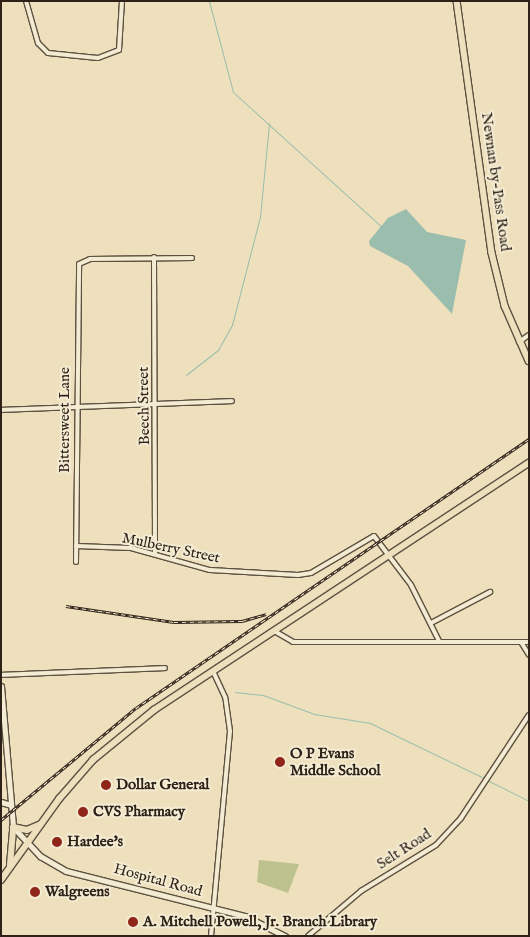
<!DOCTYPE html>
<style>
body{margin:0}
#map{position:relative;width:530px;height:937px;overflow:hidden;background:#eee0bc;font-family:"IM FELL English",serif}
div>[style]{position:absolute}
.green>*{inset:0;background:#bdc18d}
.water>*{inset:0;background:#9abdad}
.stream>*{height:1px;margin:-0.5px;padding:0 0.5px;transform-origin:0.5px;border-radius:0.5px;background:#9abdad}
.roads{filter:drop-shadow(1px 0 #5d5141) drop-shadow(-1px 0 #5d5141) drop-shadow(0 1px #5d5141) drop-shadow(0 -1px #5d5141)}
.street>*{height:4px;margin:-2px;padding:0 2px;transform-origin:2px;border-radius:2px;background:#f4ebd3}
.secondary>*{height:5px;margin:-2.5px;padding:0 2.5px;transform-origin:2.5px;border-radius:2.5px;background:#f4ebd3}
.primary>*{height:5.5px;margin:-2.75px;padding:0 2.75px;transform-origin:2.75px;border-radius:2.75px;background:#eee0bc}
.rail>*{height:3px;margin-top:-1.5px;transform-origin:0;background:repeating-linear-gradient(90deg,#f4ebd3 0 4px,#2d2118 0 8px);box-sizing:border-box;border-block:1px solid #2d2118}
.dots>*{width:14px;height:14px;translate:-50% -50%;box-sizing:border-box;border:2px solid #f4ebd3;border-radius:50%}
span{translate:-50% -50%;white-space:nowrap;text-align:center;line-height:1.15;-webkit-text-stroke:4px #f4ebd3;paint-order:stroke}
.street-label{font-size:15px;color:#2d2118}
.poi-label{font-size:15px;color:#2d2118;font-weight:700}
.left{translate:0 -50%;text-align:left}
.frame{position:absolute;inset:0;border:2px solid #2d2118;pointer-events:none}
</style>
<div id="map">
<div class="green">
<div style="clip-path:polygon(259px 860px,299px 864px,288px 893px,257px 882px)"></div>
</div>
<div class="water">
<div style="clip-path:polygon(406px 209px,427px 232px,466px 240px,452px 314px,408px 266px,370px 246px,369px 241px,388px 218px)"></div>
</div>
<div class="stream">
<div style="left:209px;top:1px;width:94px;rotate:75.2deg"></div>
<div style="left:233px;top:92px;width:200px;rotate:42.2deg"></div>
<div style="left:186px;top:375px;width:41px;rotate:-38deg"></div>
<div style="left:218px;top:350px;width:29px;rotate:-61deg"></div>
<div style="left:232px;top:325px;width:112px;rotate:-75.5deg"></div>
<div style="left:260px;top:217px;width:94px;rotate:-84.5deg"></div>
<div style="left:235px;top:692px;width:28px;rotate:6deg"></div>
<div style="left:263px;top:695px;width:54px;rotate:20.4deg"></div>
<div style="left:314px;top:714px;width:57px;rotate:9.1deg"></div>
<div style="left:370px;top:723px;width:127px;rotate:25.8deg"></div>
<div style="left:489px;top:781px;width:45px;rotate:26.6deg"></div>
</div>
<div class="roads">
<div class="street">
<div style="left:26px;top:1px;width:44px;rotate:74.1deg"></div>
<div style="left:38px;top:43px;width:14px;rotate:45deg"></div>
<div style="left:48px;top:53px;width:50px;rotate:5.7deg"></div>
<div style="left:98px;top:58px;width:22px;rotate:-21deg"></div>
<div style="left:119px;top:50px;width:49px;rotate:-86.5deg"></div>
<div style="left:154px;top:257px;width:296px;rotate:89.8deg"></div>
<div style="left:519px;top:342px;width:12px;rotate:-35deg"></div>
<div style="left:1px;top:410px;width:231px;rotate:-2.2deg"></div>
<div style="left:76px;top:546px;width:55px;rotate:2.1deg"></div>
<div style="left:131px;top:548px;width:82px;rotate:15.6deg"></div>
<div style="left:210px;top:570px;width:88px;rotate:3.3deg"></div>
<div style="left:298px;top:575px;width:13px;rotate:-9deg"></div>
<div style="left:311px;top:573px;width:73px;rotate:-30.4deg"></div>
<div style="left:374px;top:536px;width:61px;rotate:52.9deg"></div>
<div style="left:411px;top:585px;width:63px;rotate:63.4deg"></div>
<div style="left:76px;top:562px;width:298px;rotate:-89.4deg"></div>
<div style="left:79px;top:264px;width:12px;rotate:-24deg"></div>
<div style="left:90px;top:259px;width:102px;rotate:-0.6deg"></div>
<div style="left:431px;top:623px;width:67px;rotate:-27.7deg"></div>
<div style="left:276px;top:632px;width:20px;rotate:30deg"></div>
<div style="left:293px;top:642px;width:236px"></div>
<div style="left:521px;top:642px;width:15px;rotate:58deg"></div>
<div style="left:1px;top:675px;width:164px;rotate:-2.4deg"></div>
<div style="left:211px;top:936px;width:206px;rotate:-84.7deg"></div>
<div style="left:230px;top:731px;width:34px;rotate:-98deg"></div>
<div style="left:225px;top:697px;width:26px;rotate:-115deg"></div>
<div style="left:308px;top:936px;width:70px;rotate:-40.3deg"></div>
<div style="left:361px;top:891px;width:88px;rotate:-31.5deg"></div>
<div style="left:436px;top:845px;width:37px;rotate:-47deg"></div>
<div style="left:461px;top:818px;width:123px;rotate:-56.6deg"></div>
</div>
<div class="secondary">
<div style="left:1px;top:686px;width:142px;rotate:85.1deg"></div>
<div style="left:13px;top:827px;width:40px;rotate:47deg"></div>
<div style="left:40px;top:856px;width:30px;rotate:30deg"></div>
<div style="left:66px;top:871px;width:185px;rotate:14.1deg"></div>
<div style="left:245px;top:916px;width:45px;rotate:26.6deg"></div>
<div style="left:1px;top:802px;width:10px;rotate:17deg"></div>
</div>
<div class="primary">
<div style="left:457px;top:1px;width:254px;rotate:82.1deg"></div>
<div style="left:492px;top:253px;width:55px;rotate:76.2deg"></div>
<div style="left:505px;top:306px;width:60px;rotate:66.4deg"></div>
<div style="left:10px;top:865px;width:38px;rotate:-85deg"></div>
<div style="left:13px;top:827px;width:14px;rotate:12deg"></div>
<div style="left:27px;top:830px;width:13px;rotate:-23deg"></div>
<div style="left:1px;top:880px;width:100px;rotate:-54.4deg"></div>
<div style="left:59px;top:799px;width:52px;rotate:-48.9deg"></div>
<div style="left:93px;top:760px;width:79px;rotate:-39.3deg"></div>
<div style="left:154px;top:710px;width:449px;rotate:-33.4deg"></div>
</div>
</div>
<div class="rail">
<div style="left:66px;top:606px;width:109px;rotate:8.4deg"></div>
<div style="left:174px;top:622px;width:68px;rotate:-0.8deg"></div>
<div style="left:242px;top:621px;width:25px;rotate:-16deg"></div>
<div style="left:1px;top:820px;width:175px;rotate:-39.7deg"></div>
<div style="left:136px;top:708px;width:476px;rotate:-34.4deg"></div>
</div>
<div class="dots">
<div style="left:280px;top:762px;background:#8f2418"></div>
<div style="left:106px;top:785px;background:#8f2418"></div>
<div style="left:83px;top:812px;background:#8f2418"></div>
<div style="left:57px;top:842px;background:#8f2418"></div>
<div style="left:35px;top:892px;background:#8f2418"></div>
<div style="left:133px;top:922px;background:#8f2418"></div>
</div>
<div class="street-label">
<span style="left:496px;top:182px;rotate:82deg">Newnan by-Pass Road</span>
<span style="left:144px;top:406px;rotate:-91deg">Beech Street</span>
<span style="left:65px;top:420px;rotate:-90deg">Bittersweet Lane</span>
<span style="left:171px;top:548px;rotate:12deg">Mulberry Street</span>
<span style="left:404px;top:849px;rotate:-33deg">Selt Road</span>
<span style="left:158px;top:880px;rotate:15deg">Hospital Road</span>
</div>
<div class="poi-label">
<span class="left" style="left:290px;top:762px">O P Evans<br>Middle School</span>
<span class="left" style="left:116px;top:785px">Dollar General</span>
<span class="left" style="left:93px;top:812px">CVS Pharmacy</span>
<span class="left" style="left:67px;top:842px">Hardee's</span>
<span class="left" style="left:45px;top:892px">Walgreens</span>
<span class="left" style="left:143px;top:922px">A. Mitchell Powell, Jr. Branch Library</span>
</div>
<div class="frame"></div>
</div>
